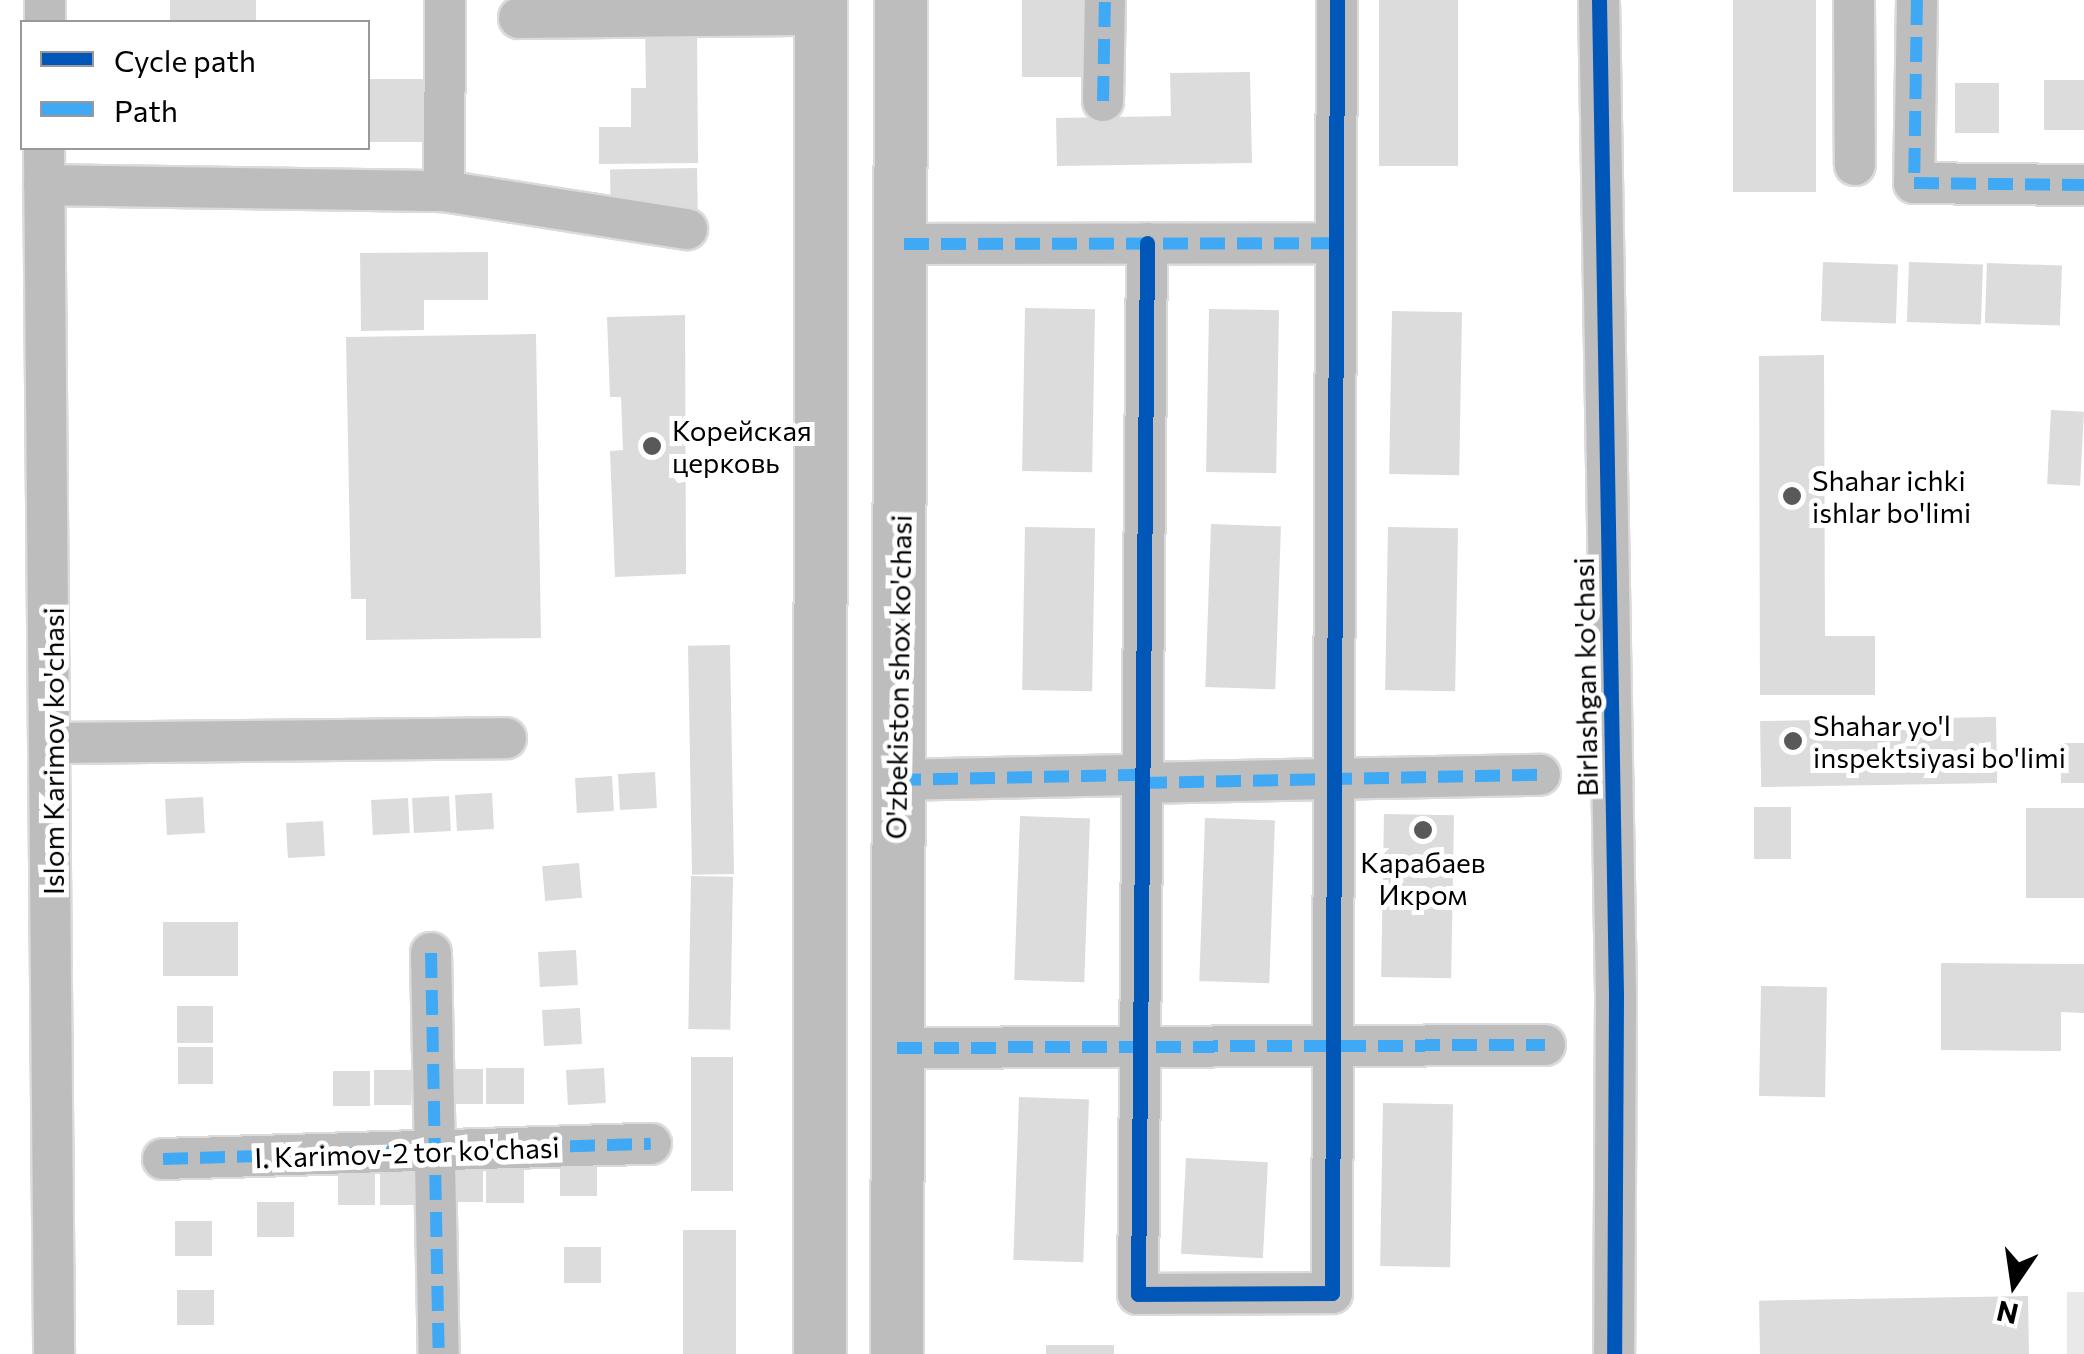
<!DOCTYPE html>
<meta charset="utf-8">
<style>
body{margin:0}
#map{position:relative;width:2084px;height:1354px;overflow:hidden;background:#fff;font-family:Commissioner,sans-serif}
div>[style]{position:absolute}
.green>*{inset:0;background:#e9e9e9;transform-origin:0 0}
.building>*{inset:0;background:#dcdcdc;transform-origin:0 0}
.roads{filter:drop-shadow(2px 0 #dbdbdb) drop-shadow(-2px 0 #dbdbdb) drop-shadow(0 2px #dbdbdb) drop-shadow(0 -2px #dbdbdb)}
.minor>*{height:40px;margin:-20px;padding:0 20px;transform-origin:20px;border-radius:20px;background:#bdbdbd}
.major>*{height:52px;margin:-26px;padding:0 26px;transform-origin:26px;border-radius:26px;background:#bdbdbd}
.quiet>*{height:12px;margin-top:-6px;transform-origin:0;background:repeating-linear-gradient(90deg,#3fa9f5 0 25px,transparent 0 37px)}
.cycleway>*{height:15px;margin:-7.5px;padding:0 7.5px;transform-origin:7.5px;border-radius:7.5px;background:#0057b8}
.dots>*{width:28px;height:28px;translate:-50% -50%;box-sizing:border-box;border:5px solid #fff;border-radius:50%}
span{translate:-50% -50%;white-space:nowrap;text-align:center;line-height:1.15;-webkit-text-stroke:10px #fff;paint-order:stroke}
.poi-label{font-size:28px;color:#000}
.left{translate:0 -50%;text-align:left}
.street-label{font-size:28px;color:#000}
.legend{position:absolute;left:20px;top:20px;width:350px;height:130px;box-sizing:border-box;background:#fff;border:2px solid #999;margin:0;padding:12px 18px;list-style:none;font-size:30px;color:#000}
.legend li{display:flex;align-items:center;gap:20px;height:50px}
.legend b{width:50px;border:2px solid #999}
.north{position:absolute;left:1964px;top:1234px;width:100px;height:100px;-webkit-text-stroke:8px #fff;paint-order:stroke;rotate:193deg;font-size:28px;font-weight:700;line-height:40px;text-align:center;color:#000}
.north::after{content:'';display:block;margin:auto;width:35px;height:45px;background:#000;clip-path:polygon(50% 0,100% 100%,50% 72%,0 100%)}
</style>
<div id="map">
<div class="green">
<div style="left:2067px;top:1292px;width:17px;height:62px"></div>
</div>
<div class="building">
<div style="left:170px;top:0;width:86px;height:22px"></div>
<div style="left:1022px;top:0;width:63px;height:77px"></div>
<div style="left:1379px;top:0;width:79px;height:166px"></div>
<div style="left:1733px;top:0;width:83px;height:192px"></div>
<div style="clip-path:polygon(645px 27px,697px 27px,698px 163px,599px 164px,599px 127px,631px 127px,631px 88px,646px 88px)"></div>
<div style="clip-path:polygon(1250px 72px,1252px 163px,1057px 166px,1056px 118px,1171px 116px,1170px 73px)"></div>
<div style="left:368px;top:79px;width:66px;height:63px"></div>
<div style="left:2044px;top:80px;width:40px;height:50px"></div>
<div style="left:1955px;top:83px;width:44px;height:50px"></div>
<div style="left:697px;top:168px;width:44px;height:87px;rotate:89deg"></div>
<div style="clip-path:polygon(488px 252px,488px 300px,424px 300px,424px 330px,361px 331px,360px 253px)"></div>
<div style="left:1823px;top:262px;width:75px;height:59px;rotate:2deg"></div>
<div style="left:1909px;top:262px;width:74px;height:60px;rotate:2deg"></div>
<div style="left:1987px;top:263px;width:75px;height:60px;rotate:2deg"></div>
<div style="left:1025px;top:308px;width:70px;height:163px;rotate:1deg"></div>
<div style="left:1209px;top:309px;width:70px;height:163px;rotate:1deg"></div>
<div style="left:1392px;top:311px;width:70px;height:163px;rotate:1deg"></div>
<div style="clip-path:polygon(685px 315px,686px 574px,615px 577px,610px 451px,623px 450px,621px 397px,610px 397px,607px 317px)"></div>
<div style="clip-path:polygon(536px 334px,541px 638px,366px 640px,366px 599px,351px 599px,346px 337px)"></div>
<div style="clip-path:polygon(1824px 355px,1825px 636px,1875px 636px,1875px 695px,1760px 695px,1759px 356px)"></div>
<div style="left:2051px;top:410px;width:33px;height:74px;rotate:3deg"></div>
<div style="left:1211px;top:524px;width:70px;height:163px;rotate:2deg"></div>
<div style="left:1025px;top:527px;width:70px;height:163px;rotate:1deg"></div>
<div style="left:1388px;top:527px;width:70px;height:163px;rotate:1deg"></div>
<div style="left:730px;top:645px;width:229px;height:42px;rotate:89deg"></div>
<div style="left:1996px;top:717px;width:66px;height:236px;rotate:89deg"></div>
<div style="left:2061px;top:743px;width:23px;height:40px"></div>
<div style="left:655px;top:772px;width:36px;height:37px;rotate:87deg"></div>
<div style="left:612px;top:776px;width:35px;height:37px;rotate:87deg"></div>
<div style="left:492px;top:793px;width:36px;height:37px;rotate:87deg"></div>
<div style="left:449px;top:796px;width:35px;height:37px;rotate:87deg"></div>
<div style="left:203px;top:797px;width:36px;height:38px;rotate:87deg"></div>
<div style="left:408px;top:798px;width:35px;height:37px;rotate:87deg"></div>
<div style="left:1754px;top:807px;width:37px;height:52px"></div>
<div style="left:2026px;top:808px;width:58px;height:90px"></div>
<div style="left:1384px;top:814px;width:70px;height:163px;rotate:1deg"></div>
<div style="left:1020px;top:816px;width:70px;height:164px;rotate:2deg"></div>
<div style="left:1205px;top:818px;width:70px;height:163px;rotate:2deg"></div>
<div style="left:323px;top:821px;width:35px;height:37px;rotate:87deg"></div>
<div style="left:579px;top:863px;width:35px;height:37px;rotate:85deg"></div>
<div style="left:691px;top:876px;width:42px;height:153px;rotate:1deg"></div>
<div style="left:238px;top:922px;width:54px;height:75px;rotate:90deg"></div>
<div style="left:576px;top:950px;width:35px;height:38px;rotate:87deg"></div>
<div style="clip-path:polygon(1941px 963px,2084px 964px,2084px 1013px,2061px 1012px,2061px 1051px,1941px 1050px)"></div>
<div style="left:1761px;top:986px;width:66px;height:110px;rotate:1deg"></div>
<div style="left:177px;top:1006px;width:36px;height:37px"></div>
<div style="left:580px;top:1008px;width:36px;height:38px;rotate:87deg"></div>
<div style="left:178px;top:1047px;width:35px;height:37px"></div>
<div style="left:691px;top:1057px;width:42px;height:134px"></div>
<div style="left:486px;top:1068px;width:38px;height:36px"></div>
<div style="left:604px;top:1068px;width:35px;height:38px;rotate:87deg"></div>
<div style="left:445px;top:1069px;width:38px;height:35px"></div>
<div style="left:374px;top:1070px;width:37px;height:35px"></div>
<div style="left:333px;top:1071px;width:37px;height:35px"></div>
<div style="left:1019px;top:1097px;width:70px;height:163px;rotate:2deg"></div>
<div style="left:1383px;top:1103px;width:70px;height:163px;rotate:1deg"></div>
<div style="left:1186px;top:1158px;width:82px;height:96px;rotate:3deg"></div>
<div style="left:560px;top:1161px;width:37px;height:35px"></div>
<div style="left:446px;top:1167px;width:37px;height:35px"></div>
<div style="left:486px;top:1167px;width:38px;height:36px"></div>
<div style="left:375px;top:1169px;width:36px;height:37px;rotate:90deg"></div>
<div style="left:380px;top:1170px;width:38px;height:35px"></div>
<div style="left:257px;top:1202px;width:37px;height:35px"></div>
<div style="left:175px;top:1221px;width:37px;height:35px"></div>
<div style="left:683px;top:1230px;width:53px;height:124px"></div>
<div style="left:564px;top:1247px;width:37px;height:36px"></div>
<div style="left:177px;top:1290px;width:37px;height:35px"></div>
<div style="left:2028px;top:1296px;width:58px;height:269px;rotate:89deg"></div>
<div style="left:1046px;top:1345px;width:68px;height:9px"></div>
</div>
<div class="roads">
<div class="minor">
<div style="left:1599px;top:0;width:998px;rotate:89.02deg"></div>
<div style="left:1616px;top:998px;width:356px;rotate:90.3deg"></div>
<div style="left:1854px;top:0;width:165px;rotate:89.7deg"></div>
<div style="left:1917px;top:0;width:183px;rotate:90.9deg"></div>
<div style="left:1914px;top:183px;width:170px;rotate:0.7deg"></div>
<div style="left:519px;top:18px;width:303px;rotate:-0.6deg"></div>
<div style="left:45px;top:22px;width:22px;rotate:-90deg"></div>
<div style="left:1103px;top:101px;width:101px;rotate:-88.9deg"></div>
<div style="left:44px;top:148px;width:1206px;rotate:89.52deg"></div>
<div style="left:44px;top:185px;width:400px;rotate:0.9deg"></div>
<div style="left:444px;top:191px;width:246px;rotate:8.9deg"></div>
<div style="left:444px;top:191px;width:191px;rotate:-89.7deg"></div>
<div style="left:1147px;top:243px;width:1051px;rotate:90.49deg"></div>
<div style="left:1138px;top:1294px;width:194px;rotate:-0.3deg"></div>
<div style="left:1332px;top:1293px;width:1293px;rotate:-89.78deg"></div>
<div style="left:904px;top:244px;width:432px;rotate:-0.1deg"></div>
<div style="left:53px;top:743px;width:453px;rotate:-0.6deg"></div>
<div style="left:896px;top:780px;width:246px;rotate:-1.2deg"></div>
<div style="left:1142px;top:783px;width:398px;rotate:-1.2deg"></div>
<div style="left:431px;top:953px;width:401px;rotate:88.9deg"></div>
<div style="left:897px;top:1048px;width:648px;rotate:-0.27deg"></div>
<div style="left:163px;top:1159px;width:488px;rotate:-1.8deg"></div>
</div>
<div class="major">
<div style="left:820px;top:1354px;width:1354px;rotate:-89.96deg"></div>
<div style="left:897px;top:1354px;width:1354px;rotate:-89.83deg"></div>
</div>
</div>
<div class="quiet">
<div style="left:1917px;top:0;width:183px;rotate:90.9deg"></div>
<div style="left:1914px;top:183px;width:170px;rotate:0.7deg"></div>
<div style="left:1103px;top:101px;width:101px;rotate:-88.9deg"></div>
<div style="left:904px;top:244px;width:432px;rotate:-0.1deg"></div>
<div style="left:896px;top:780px;width:246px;rotate:-1.2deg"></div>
<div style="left:1142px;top:783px;width:398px;rotate:-1.2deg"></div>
<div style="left:431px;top:953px;width:401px;rotate:88.9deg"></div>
<div style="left:897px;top:1048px;width:648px;rotate:-0.27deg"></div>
<div style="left:163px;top:1159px;width:488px;rotate:-1.8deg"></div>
</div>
<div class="cycleway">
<div style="left:1599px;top:0;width:998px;rotate:89.02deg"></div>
<div style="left:1616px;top:998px;width:356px;rotate:90.3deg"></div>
<div style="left:1147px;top:243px;width:1051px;rotate:90.49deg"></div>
<div style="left:1138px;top:1294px;width:194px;rotate:-0.3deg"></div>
<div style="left:1332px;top:1293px;width:1293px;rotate:-89.78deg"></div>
</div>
<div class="dots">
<div style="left:652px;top:446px;background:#595959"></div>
<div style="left:1792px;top:496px;background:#595959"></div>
<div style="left:1793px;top:741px;background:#595959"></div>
<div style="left:1423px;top:830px;background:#595959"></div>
</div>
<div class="poi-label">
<span class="left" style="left:672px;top:446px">Корейская<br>церковь</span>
<span class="left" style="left:1812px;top:496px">Shahar ichki<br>ishlar bo'limi</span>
<span class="left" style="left:1813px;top:741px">Shahar yo'l<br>inspektsiyasi bo'limi</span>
<span style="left:1423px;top:878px">Карабаев<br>Икром</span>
</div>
<div class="street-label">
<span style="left:898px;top:677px;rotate:-89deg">O'zbekiston shox ko'chasi</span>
<span style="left:1585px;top:677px;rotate:-91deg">Birlashgan ko'chasi</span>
<span style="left:53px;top:751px;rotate:-90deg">Islom Karimov ko'chasi</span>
<span style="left:407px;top:1152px;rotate:-2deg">I. Karimov-2 tor ko'chasi</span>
</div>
<ul class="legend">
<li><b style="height:12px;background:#0057b8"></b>Cycle path</li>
<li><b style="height:12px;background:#3fa9f5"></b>Path</li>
</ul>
<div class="north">N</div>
</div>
